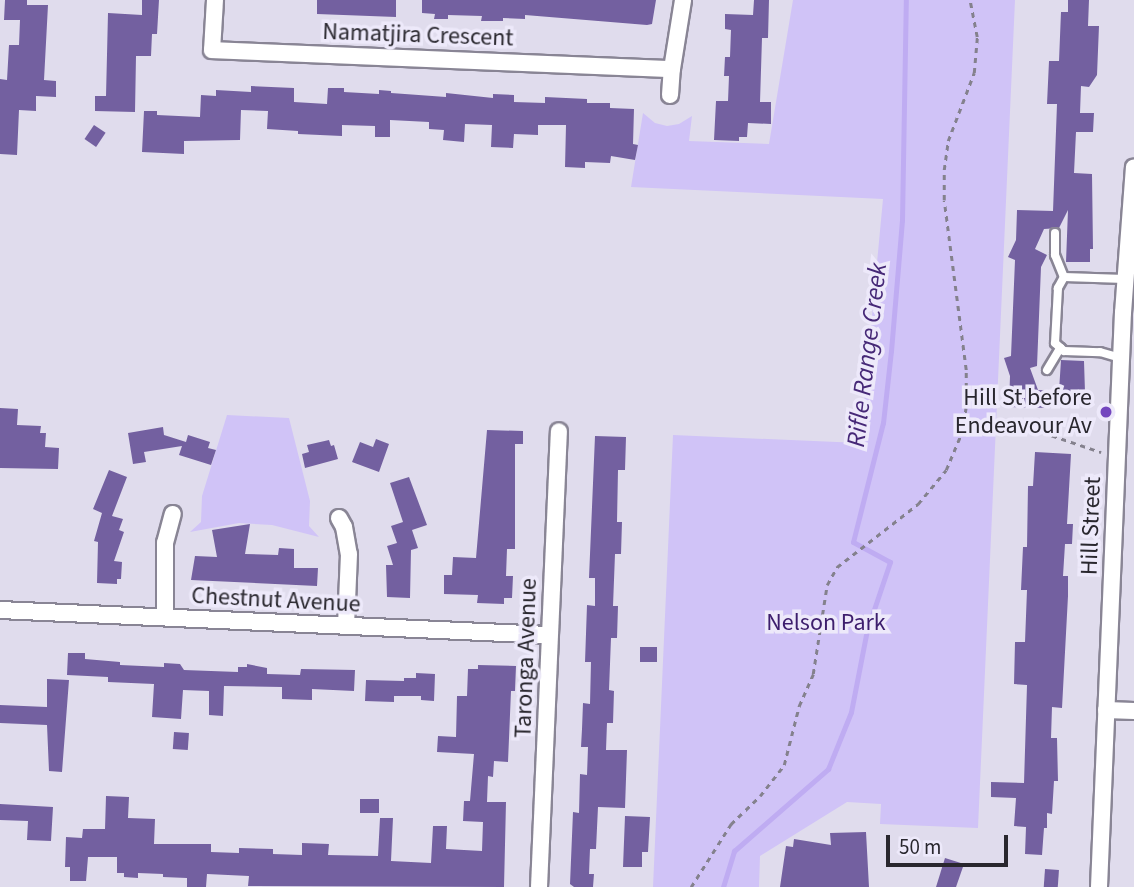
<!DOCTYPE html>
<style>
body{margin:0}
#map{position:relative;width:1134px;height:887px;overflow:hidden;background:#e0dced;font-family:"Source Sans 3",sans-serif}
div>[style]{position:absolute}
.green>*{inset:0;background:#d0c3f7}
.stream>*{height:5px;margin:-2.5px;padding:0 2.5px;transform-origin:2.5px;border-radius:2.5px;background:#bfacf2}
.building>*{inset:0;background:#7360a0;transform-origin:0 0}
.path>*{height:2.5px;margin-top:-1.25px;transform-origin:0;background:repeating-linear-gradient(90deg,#84818d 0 5px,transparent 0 10px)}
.roads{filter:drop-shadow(2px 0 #898595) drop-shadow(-2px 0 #898595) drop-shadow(0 2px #898595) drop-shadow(0 -2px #898595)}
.lane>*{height:8px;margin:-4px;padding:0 4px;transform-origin:4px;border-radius:4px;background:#fff}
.street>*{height:16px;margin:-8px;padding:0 8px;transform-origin:8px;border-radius:8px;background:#fff}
.dots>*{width:19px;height:19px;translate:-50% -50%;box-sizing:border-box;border:4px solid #ede9fa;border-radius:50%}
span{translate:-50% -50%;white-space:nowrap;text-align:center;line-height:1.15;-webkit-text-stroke:7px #ede9fa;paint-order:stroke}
.street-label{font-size:24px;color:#29272e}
.poi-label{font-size:24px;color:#29272e}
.right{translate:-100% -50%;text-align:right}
.park-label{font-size:24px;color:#3d1e6d}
.water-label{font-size:26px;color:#462877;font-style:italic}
.scale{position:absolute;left:886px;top:835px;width:122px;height:32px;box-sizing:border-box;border:4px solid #29272e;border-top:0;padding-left:9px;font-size:21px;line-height:24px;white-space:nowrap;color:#29272e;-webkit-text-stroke:5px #ede9fa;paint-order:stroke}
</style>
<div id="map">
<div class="green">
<div style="clip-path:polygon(793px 0,1015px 0,978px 828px,880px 824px,881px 804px,847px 802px,760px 856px,759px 887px,653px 887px,673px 435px,860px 443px,883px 199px,631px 187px,643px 113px,655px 123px,667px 126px,679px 124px,692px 116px,689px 141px,769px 144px)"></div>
<div style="clip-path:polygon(227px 415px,289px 418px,310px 501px,309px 526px,319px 537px,272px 525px,239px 523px,190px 532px,201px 522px,202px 496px)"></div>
</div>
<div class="stream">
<div style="left:723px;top:887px;width:38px;rotate:-73deg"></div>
<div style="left:734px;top:851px;width:125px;rotate:-41.1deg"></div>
<div style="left:828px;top:769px;width:61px;rotate:-68deg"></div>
<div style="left:851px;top:712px;width:84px;rotate:-79deg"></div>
<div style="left:867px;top:630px;width:72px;rotate:-71.3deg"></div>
<div style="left:890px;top:562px;width:42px;rotate:-151.6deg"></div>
<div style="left:853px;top:542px;width:123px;rotate:-75.9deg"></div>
<div style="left:883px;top:423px;width:72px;rotate:-83.7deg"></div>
<div style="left:891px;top:351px;width:131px;rotate:-85.2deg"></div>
<div style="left:902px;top:220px;width:220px;rotate:-89deg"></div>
</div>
<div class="building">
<div style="clip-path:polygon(5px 0,27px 0,27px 5px,48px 5px,44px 80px,56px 81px,56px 97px,36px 96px,36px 111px,19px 110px,17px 155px,0 154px,0 79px,7px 80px,9px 45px,19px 45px,20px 20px,4px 20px)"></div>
<div style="clip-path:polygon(142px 0,159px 0,157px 34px,152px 34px,151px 56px,136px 56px,135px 112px,95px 111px,95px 96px,106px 96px,108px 13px,142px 15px)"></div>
<div style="clip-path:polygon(317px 0,396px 0,396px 17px,317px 14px)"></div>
<div style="clip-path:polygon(422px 0,656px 0,652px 24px,647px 25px,525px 15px,525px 19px,503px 18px,503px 21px,481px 21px,482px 16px,448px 15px,448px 19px,434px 19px,435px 14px,422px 13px)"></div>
<div style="clip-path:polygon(754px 0,769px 0,768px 38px,762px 38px,760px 102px,771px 102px,771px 124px,748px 123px,747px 137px,739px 137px,739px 141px,714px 140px,716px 101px,728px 101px,729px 76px,724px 76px,725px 57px,730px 57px,731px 30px,725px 29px,725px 14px,753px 15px)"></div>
<div style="clip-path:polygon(1068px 0,1089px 0,1088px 26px,1099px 26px,1097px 75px,1089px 87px,1081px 86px,1080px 113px,1094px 113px,1093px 132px,1076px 132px,1074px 173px,1092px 174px,1093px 249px,1090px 249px,1090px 262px,1066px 262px,1068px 210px,1059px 228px,1044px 229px,1035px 249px,1047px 255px,1041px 267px,1037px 366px,1030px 368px,1038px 390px,1059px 391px,1061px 360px,1084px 361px,1085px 392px,1082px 392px,1081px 405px,1053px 404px,1053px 408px,1009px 407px,1010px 376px,1004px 358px,1011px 356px,1015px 260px,1008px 257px,1016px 240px,1017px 210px,1053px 211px,1057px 104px,1047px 104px,1049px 61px,1059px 61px,1061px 12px,1068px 12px)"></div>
<div style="clip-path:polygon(251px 86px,294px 88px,294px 102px,327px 104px,328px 88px,344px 88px,344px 92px,379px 94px,379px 90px,391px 91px,391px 93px,446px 97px,446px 93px,493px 98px,493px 94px,514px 95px,514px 102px,545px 103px,545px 97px,587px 99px,587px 103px,610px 103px,610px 108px,634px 109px,633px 144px,638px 145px,635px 160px,611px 156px,610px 163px,585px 162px,585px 168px,565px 167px,566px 125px,538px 125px,538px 135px,514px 134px,513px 148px,491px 147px,492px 125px,465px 124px,464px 142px,443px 140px,444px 130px,429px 129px,429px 122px,390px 120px,390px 137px,375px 137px,375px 126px,342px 125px,342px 136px,298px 134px,298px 131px,267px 129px,268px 111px,241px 110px,240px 140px,184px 141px,184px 154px,142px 152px,144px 111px,157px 111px,157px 115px,200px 117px,201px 95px,216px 96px,216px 90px,251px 92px)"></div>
<div style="left:94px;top:125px;width:14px;height:17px;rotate:34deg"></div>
<div style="clip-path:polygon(0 408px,18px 409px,17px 425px,41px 426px,40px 433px,46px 433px,45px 447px,59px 448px,58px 469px,0 468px)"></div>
<div style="clip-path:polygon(163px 427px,164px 435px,186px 442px,188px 435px,210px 442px,208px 448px,216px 450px,211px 465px,179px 455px,182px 446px,144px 452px,146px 462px,133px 464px,128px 433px)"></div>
<div style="clip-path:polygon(487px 430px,523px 431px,523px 444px,515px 444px,515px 549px,507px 549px,506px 576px,513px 576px,512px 598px,504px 598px,504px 604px,477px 603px,478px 595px,444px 594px,444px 575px,452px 575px,453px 557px,476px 558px)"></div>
<div style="clip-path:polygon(595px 436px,626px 437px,625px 470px,618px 470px,617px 522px,622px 522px,621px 554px,615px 554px,613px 606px,618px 606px,617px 638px,611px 638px,609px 690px,614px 691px,613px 723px,607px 723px,606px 750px,627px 750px,625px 808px,598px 807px,596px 849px,590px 849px,589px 874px,594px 874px,593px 887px,574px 887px,570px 884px,573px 812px,579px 813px,580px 774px,587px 775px,588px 747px,581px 747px,582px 729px,583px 703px,590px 704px,591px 662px,585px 662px,587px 605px,595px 606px,595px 578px,589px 578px)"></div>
<div style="clip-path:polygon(376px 439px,389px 444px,379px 472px,352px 462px,360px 442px,373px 447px)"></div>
<div style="clip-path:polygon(329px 440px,331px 446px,334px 445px,338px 459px,305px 468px,302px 454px,309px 452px,307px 445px)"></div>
<div style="clip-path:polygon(1035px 452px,1071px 454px,1067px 524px,1073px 524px,1072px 544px,1065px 544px,1063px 576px,1068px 576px,1068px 596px,1062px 708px,1052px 707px,1051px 738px,1057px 738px,1058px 781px,1054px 781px,1052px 814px,1047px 813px,1047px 828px,1044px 828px,1042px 855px,1025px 854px,1026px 827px,1014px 826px,1016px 798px,991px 797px,991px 782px,1024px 783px,1027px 685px,1014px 684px,1015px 642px,1025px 642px,1027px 590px,1021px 590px,1023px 547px,1027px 547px,1028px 486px,1033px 486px)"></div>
<div style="clip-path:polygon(109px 470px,127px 477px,112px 516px,123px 519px,119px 530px,124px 532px,114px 561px,122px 562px,121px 579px,117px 579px,117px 584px,97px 583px,98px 542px,94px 541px,102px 513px,93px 509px)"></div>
<div style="clip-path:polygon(409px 477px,427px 525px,412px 530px,418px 548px,411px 550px,410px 598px,387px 597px,386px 565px,393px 565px,387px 546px,397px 543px,391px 526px,403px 522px,390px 483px)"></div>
<div style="clip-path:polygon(250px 524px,245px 554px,278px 555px,279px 548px,294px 549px,294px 568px,318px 568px,317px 586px,191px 580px,195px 556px,217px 557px,212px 530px)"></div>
<div style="left:640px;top:647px;width:17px;height:15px"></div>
<div style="clip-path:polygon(68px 653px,85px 653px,85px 659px,120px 662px,120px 665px,164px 667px,164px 663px,180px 664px,184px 670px,238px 672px,238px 667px,247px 667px,247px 664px,267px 668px,267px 674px,300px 675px,301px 669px,355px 670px,354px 691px,312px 689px,312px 700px,282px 699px,282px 687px,224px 686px,223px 716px,209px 715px,209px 691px,183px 690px,181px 719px,152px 717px,154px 684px,108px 682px,108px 677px,67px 675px)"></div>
<div style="clip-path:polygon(478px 665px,516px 666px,515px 691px,511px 691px,508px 762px,494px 761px,493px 777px,488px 776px,487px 802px,506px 802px,504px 887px,248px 886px,249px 876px,207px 874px,206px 887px,187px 887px,187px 878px,163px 877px,163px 874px,138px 873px,138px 878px,124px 877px,124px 873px,117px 873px,117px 857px,88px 857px,86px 881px,70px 881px,70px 867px,65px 867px,66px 837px,82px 838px,83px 829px,105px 829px,106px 796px,129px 797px,128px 818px,155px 819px,154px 844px,211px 844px,211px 852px,239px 853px,239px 848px,273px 849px,273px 854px,302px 855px,302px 843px,329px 844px,328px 855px,378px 856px,380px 818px,393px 818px,391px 861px,431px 863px,433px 826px,447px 826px,446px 849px,482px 851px,483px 822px,463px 821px,464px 801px,470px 801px,474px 754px,437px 752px,438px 736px,456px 737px,457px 696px,467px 696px,468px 669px,478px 669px)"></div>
<div style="clip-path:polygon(416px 673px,435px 674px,434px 701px,421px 700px,421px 696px,394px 696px,394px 702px,365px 701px,366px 680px,404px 681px,404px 678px,416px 678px)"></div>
<div style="clip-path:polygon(47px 679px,69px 680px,62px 772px,49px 771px,47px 725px,0 723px,0 705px,47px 707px)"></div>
<div style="left:174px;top:732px;width:15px;height:17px;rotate:4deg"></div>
<div style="left:360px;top:799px;width:19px;height:14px"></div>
<div style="clip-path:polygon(0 804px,53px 807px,51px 841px,27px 840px,28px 821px,0 820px)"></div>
<div style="clip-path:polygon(625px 816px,650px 817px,648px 852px,642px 852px,642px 867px,623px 867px)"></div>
<div style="clip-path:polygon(866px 832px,869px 887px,780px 887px,786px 846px,793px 847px,794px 839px,831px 845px,830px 833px)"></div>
<div style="clip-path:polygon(945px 858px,964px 864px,956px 887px,936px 887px)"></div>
<div style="left:1045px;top:869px;width:14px;height:18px;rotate:4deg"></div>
</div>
<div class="path">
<div style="left:964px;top:420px;width:11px;rotate:22deg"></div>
<div style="left:974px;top:424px;width:59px;rotate:4.8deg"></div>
<div style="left:1033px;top:429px;width:72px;rotate:18.7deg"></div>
<div style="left:691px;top:887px;width:75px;rotate:-57.6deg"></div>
<div style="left:731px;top:824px;width:40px;rotate:-44deg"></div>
<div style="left:760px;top:796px;width:39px;rotate:-52deg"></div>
<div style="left:784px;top:765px;width:61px;rotate:-75.7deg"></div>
<div style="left:799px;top:706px;width:35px;rotate:-66deg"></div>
<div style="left:813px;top:674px;width:90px;rotate:-81.1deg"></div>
<div style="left:827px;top:585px;width:21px;rotate:-61deg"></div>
<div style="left:837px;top:567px;width:103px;rotate:-37.9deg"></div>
<div style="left:918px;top:504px;width:44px;rotate:-50.5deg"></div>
<div style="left:946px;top:470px;width:41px;rotate:-67.2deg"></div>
<div style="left:962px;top:432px;width:24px;rotate:-81deg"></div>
<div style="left:966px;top:408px;width:38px;rotate:-90deg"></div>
<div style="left:966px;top:370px;width:171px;rotate:-97.4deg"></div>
<div style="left:944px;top:200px;width:30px;rotate:-90deg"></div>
<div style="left:944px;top:170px;width:29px;rotate:-82deg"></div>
<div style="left:948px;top:141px;width:73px;rotate:-69.1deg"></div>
<div style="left:974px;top:73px;width:36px;rotate:-85deg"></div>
<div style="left:977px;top:37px;width:38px;rotate:-101deg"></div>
</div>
<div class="roads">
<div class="lane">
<div style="left:1055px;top:233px;width:22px;rotate:90deg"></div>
<div style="left:1055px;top:255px;width:24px;rotate:68deg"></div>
<div style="left:1064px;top:277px;width:61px;rotate:1.9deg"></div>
<div style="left:1064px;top:277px;width:13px;rotate:119deg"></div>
<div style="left:1058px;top:288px;width:55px;rotate:93.1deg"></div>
<div style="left:1055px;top:343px;width:12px;rotate:42deg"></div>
<div style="left:1064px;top:351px;width:36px;rotate:2deg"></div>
<div style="left:1100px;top:352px;width:22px;rotate:16deg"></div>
<div style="left:1047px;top:370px;width:26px;rotate:-59deg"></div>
</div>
<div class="street">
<div style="left:215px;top:0;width:50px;rotate:93.4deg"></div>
<div style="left:212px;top:50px;width:460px;rotate:2.4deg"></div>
<div style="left:672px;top:69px;width:70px;rotate:-80.9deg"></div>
<div style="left:670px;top:95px;width:26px;rotate:-86deg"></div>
<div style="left:339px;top:518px;width:10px;rotate:61deg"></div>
<div style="left:344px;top:527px;width:27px;rotate:80deg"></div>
<div style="left:349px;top:554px;width:72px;rotate:92.4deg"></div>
<div style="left:0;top:610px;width:550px;rotate:2.61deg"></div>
<div style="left:165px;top:617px;width:74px;rotate:-90deg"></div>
<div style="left:165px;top:543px;width:30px;rotate:-75deg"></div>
<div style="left:1106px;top:710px;width:28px;rotate:2deg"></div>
<div style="left:539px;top:887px;width:456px;rotate:-87.5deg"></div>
<div style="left:1099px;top:887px;width:575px;rotate:-87.61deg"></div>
<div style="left:1123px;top:313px;width:146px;rotate:-85.7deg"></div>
</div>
</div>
<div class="dots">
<div style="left:1106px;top:412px;background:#7346be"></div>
</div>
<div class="street-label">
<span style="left:418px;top:35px;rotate:2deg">Namatjira Crescent</span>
<span style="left:1091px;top:526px;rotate:-88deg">Hill Street</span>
<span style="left:276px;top:600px;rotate:3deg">Chestnut Avenue</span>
<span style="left:526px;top:658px;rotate:-88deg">Taronga Avenue</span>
</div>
<div class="poi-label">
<span class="right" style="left:1092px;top:412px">Hill St before<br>Endeavour Av</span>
</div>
<div class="park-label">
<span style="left:826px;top:623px">Nelson Park</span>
</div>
<div class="water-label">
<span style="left:867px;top:355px;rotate:-83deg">Rifle Range Creek</span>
</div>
<div class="scale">50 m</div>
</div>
